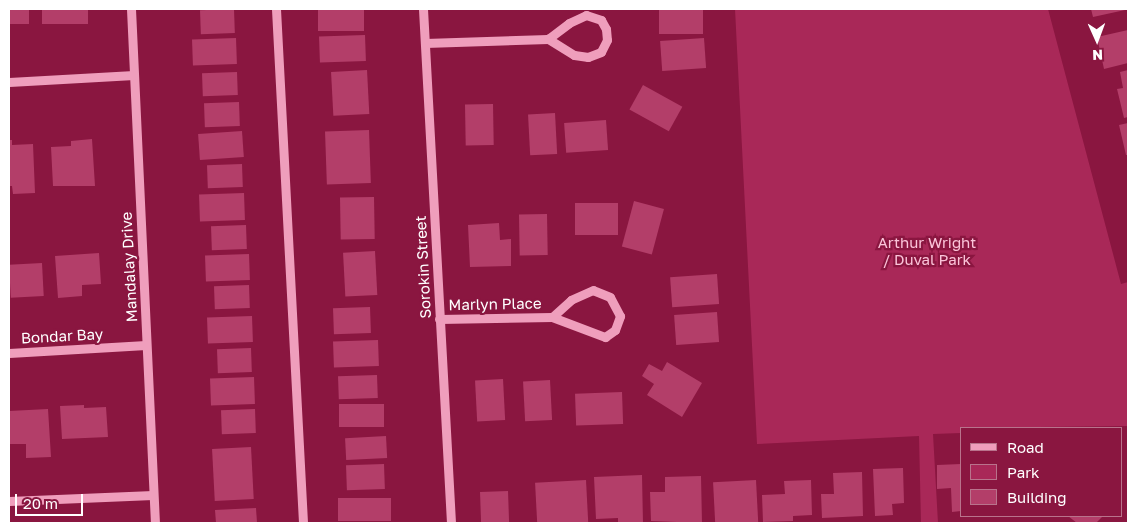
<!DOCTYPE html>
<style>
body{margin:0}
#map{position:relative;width:1137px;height:532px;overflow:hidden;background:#8a1640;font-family:"Golos Text",sans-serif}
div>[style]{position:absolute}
.green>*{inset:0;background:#a92858}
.building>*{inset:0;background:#b33e69;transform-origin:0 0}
.minor>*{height:9px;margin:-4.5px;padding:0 4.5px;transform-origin:4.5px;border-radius:4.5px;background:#ef9ebc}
span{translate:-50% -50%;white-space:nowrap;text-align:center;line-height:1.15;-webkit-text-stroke:4.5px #8a1640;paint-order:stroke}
.park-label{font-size:15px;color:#fbc4d9}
.street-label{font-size:15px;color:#fff}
.frame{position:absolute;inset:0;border:10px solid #fff;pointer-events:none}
.legend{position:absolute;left:960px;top:427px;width:162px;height:90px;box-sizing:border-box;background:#8a1640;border:1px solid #b9738c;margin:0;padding:6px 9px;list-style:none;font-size:15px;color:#fff}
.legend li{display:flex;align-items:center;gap:10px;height:25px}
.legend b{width:25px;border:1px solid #b9738c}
.north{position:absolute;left:1072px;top:15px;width:50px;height:50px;-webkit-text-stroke:4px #8a1640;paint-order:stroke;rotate:178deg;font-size:14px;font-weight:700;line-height:20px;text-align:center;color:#fff}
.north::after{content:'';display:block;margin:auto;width:18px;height:22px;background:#fff;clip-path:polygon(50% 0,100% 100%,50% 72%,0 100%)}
.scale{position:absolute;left:15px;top:494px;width:68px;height:22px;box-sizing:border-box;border:2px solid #fff;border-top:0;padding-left:6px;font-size:15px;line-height:18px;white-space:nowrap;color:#fff;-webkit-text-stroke:4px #8a1640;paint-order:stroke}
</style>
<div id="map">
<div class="green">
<div style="clip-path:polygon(735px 9px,1048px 9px,1121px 284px,1128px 282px,1128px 426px,961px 428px,961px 433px,933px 434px,938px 523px,921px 523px,919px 436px,757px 444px)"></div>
</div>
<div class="building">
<div style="left:9px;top:9px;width:20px;height:15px"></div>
<div style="left:42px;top:9px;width:46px;height:15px"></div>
<div style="left:234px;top:9px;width:24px;height:34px;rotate:88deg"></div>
<div style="left:318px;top:9px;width:46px;height:22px"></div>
<div style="left:659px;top:9px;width:44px;height:25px"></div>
<div style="clip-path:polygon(1091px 9px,1125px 9px,1125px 10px,1093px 17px)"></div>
<div style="clip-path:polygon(1128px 30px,1128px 63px,1104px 69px,1097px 37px)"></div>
<div style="left:365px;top:35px;width:26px;height:46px;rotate:88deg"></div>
<div style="left:236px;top:38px;width:26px;height:44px;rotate:88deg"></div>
<div style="left:704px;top:38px;width:30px;height:44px;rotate:86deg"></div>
<div style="left:367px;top:70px;width:44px;height:36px;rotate:87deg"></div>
<div style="clip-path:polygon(1128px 70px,1128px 117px,1124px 118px,1117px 89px,1123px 88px,1120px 72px)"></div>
<div style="left:237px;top:72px;width:23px;height:35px;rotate:88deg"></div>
<div style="left:643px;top:85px;width:45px;height:28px;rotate:29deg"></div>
<div style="left:239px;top:102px;width:24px;height:35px;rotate:88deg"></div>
<div style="left:493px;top:104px;width:41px;height:28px;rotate:89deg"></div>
<div style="left:555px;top:113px;width:41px;height:27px;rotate:87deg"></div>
<div style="left:606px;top:120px;width:30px;height:42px;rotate:86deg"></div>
<div style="clip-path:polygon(1128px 123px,1128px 155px,1126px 155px,1119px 125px)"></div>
<div style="left:369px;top:130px;width:53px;height:44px;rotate:88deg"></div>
<div style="left:242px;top:131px;width:26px;height:44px;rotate:86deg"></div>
<div style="clip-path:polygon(92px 139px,95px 186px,53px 186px,51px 147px,71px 146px,71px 141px)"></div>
<div style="clip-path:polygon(9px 140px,12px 140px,12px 145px,33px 144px,35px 193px,13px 194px,12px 186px,9px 186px)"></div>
<div style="left:242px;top:164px;width:23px;height:35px;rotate:88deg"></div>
<div style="left:244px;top:193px;width:27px;height:45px;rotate:88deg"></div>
<div style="left:374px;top:197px;width:42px;height:34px;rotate:89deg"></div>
<div style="left:634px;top:201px;width:31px;height:47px;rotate:15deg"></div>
<div style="left:618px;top:203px;width:32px;height:43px;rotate:90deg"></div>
<div style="left:547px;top:214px;width:41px;height:28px;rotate:89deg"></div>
<div style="clip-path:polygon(499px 223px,500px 240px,511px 239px,511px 266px,470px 267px,468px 225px)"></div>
<div style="left:246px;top:225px;width:24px;height:35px;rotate:88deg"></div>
<div style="left:375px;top:251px;width:44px;height:32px;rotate:87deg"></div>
<div style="clip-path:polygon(99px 253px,101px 284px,82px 285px,82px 296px,58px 298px,55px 256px)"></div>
<div style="left:249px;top:254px;width:26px;height:44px;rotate:88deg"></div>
<div style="left:42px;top:263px;width:33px;height:33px;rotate:87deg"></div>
<div style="left:717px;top:274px;width:30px;height:47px;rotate:86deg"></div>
<div style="left:249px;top:285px;width:23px;height:35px;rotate:88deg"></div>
<div style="left:370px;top:307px;width:26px;height:37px;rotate:88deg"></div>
<div style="left:717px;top:312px;width:30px;height:43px;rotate:86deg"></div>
<div style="left:252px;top:316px;width:26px;height:45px;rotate:88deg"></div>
<div style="left:378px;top:340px;width:26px;height:45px;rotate:88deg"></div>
<div style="left:251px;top:348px;width:24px;height:34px;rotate:88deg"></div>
<div style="clip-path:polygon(667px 362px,702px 383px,682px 417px,647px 395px,654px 384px,642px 376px,649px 364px,662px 371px)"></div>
<div style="left:377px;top:375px;width:23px;height:39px;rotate:88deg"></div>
<div style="left:254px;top:377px;width:27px;height:44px;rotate:88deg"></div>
<div style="left:503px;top:379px;width:41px;height:28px;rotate:87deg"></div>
<div style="left:550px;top:380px;width:40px;height:27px;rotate:87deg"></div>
<div style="left:622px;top:392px;width:32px;height:47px;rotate:88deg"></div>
<div style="left:384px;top:404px;width:23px;height:45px;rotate:90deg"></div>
<div style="clip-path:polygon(84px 405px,84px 408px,106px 407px,108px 437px,62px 439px,60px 406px)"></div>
<div style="clip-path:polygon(48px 409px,51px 457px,26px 458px,26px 444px,9px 444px,9px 411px)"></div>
<div style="left:255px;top:409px;width:24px;height:34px;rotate:88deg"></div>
<div style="left:386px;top:436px;width:22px;height:41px;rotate:87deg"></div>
<div style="left:251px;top:447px;width:52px;height:39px;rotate:87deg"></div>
<div style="left:384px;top:464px;width:25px;height:38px;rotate:88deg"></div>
<div style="clip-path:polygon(961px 464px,961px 511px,952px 512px,951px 488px,937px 489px,937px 465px)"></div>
<div style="clip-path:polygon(903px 468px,904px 503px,892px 504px,893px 515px,875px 516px,873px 469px)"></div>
<div style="clip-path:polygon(862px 472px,863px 516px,822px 518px,821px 494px,834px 494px,833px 473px)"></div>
<div style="clip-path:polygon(642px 475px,643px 523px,618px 523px,618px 518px,596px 519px,594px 477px)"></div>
<div style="clip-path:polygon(701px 476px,702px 523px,651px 521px,650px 492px,665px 492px,665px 477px)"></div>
<div style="left:586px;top:480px;width:43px;height:51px;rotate:87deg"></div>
<div style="left:756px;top:480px;width:42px;height:43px;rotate:87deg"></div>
<div style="clip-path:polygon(811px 480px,812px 515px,793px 516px,793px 521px,763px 522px,762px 495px,785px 494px,784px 481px)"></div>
<div style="left:508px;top:491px;width:32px;height:28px;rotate:88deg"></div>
<div style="left:391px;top:498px;width:23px;height:53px;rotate:90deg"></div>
<div style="clip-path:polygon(256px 508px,257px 523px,216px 523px,215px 510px)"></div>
<div style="clip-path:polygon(1068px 516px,1103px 516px,1096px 523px,1077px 523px)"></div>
</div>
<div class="minor">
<div style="left:131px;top:9px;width:515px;rotate:87.33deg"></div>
<div style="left:276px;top:9px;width:515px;rotate:86.99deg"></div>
<div style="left:423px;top:9px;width:515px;rotate:86.88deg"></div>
<div style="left:425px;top:43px;width:123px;rotate:-1.9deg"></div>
<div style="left:548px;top:39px;width:26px;rotate:-37deg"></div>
<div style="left:569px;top:23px;width:19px;rotate:-25deg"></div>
<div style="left:586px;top:15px;width:16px;rotate:18deg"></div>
<div style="left:601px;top:20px;width:10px;rotate:61deg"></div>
<div style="left:606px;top:29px;width:11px;rotate:85deg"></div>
<div style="left:607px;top:40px;width:13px;rotate:117deg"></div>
<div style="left:601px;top:52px;width:14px;rotate:159deg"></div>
<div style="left:588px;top:57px;width:14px;rotate:-172deg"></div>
<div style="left:574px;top:55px;width:31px;rotate:-148deg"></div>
<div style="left:9px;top:82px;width:125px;rotate:-3.2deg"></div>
<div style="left:439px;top:319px;width:113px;rotate:-1deg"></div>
<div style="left:552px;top:317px;width:57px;rotate:20.7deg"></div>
<div style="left:605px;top:337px;width:12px;rotate:-35deg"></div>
<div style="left:615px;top:330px;width:15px;rotate:-70deg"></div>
<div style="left:620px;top:316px;width:21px;rotate:-118deg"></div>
<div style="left:610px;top:297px;width:18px;rotate:-158deg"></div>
<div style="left:593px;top:290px;width:24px;rotate:156deg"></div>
<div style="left:571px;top:300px;width:25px;rotate:138deg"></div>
<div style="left:9px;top:353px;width:137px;rotate:-3.3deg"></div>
<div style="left:9px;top:501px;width:144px;rotate:-2.4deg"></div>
</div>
<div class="park-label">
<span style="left:927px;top:251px">Arthur Wright<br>/ Duval Park</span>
</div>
<div class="street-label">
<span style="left:129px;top:267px;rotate:-93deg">Mandalay Drive</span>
<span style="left:423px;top:267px;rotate:-93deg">Sorokin Street</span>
<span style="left:495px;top:304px;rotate:-1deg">Marlyn Place</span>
<span style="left:62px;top:336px;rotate:-3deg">Bondar Bay</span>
</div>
<div class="frame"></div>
<ul class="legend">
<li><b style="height:6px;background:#ef9ebc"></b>Road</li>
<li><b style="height:14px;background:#a92858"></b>Park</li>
<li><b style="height:14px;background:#b33e69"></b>Building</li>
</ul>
<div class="north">N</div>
<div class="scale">20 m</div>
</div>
